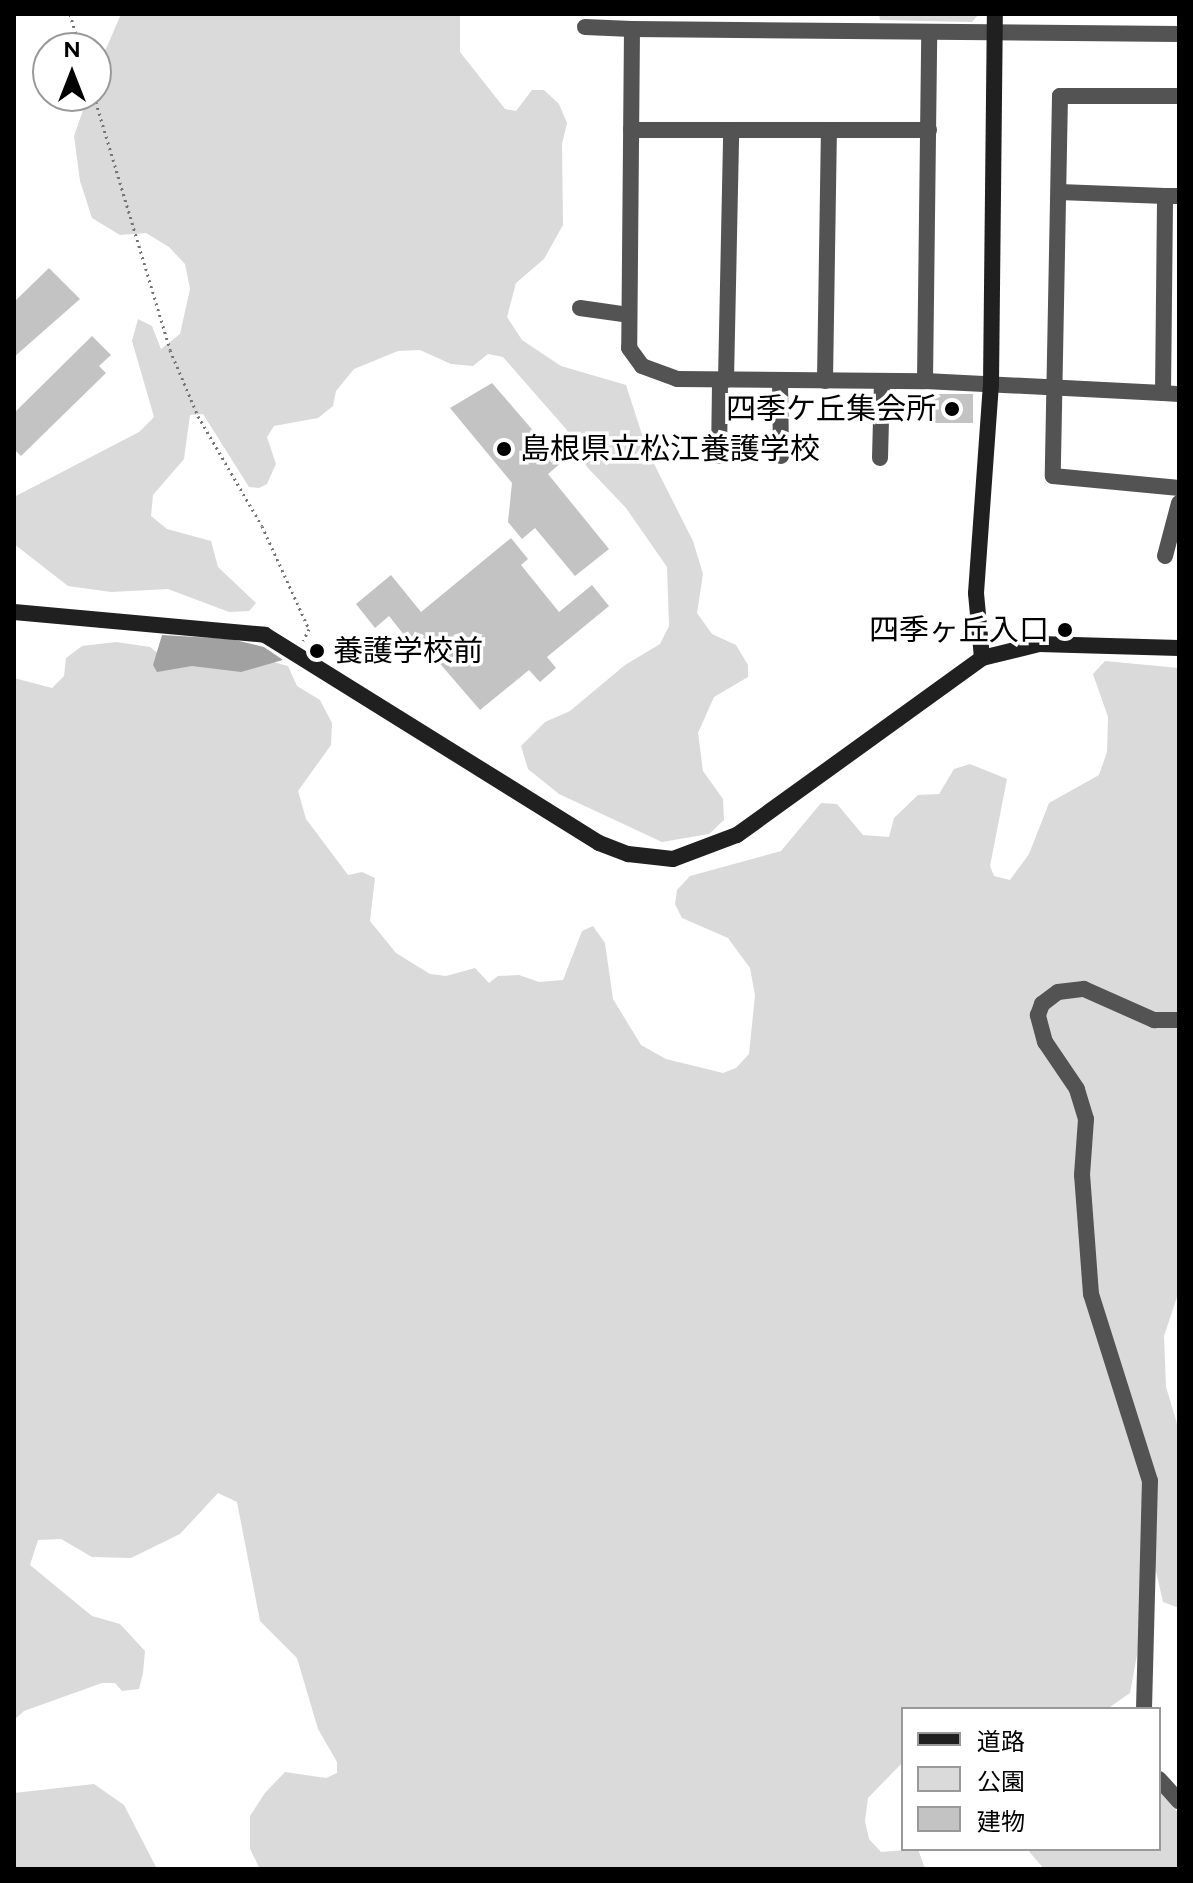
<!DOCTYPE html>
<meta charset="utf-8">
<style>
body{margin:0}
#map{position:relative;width:1193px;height:1883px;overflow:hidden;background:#fff;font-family:Figtree,"Noto Sans JP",sans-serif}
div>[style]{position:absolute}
.green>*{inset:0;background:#dadada}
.water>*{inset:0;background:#a1a1a1}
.building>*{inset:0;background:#c3c3c3;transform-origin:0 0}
.path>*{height:3px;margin-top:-1.5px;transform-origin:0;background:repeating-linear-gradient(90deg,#757575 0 2px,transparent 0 6px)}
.street>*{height:16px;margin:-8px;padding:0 8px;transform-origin:8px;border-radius:8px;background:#535353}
.secondary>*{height:16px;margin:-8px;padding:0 8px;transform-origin:8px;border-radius:8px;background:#202020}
.dots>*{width:22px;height:22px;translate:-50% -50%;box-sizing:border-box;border:4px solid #fff;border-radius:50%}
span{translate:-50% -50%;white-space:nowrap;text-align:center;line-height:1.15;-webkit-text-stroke:7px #fff;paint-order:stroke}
.poi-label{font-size:30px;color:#000}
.right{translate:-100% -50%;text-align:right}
.left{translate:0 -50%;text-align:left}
.frame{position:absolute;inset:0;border:16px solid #000;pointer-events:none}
.legend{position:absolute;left:901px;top:1707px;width:260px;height:144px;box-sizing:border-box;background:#fff;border:2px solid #999;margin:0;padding:10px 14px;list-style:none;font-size:24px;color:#000}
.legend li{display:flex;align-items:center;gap:16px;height:40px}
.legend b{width:40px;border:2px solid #999}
.north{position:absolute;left:32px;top:32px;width:80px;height:80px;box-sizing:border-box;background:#fff;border:2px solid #999;border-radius:50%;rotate:0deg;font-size:22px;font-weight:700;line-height:32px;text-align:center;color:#000}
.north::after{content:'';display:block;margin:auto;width:28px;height:36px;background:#000;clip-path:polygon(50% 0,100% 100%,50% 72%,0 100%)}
</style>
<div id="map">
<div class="green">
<div style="clip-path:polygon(121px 14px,460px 14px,460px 52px,505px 109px,516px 111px,532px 90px,544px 90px,559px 104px,567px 123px,562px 144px,563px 225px,544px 259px,516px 283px,507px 317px,522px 340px,561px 366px,626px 385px,647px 450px,693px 541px,703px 574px,697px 613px,712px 634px,736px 645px,748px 665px,748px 677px,714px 697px,698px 733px,703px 771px,723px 799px,724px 820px,709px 834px,662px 842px,559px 794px,528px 769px,521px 746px,545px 722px,570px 711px,625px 665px,660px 644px,669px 626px,667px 567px,626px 508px,587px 467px,566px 429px,503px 357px,488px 354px,473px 366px,451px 364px,420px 350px,398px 351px,354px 369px,336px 391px,333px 406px,318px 418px,274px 426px,267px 437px,276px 464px,267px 484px,259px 488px,249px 487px,203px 414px,190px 415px,184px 459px,153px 495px,151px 516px,167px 529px,211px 541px,218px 567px,256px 603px,249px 611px,229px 612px,168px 589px,111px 592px,68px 586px,14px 544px,14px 497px,139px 432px,154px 417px,132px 341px,138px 319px,152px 326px,161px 349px,180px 334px,190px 289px,185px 264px,169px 247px,146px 233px,120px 235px,92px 218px,80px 181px,74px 136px,88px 96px,96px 96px,96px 72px)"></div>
<div style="clip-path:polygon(879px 14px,979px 14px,972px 22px,880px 20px)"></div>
<div style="clip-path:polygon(116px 642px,150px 647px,166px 660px,262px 659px,288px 666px,297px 686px,320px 700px,332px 723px,331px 745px,298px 791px,306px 819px,348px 875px,362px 872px,375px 878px,370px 921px,396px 953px,430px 974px,446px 976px,475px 968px,489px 983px,498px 976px,519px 975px,539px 982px,563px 980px,582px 931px,593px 926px,605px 943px,613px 999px,641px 1045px,666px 1059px,723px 1073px,736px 1068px,749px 1054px,755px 995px,750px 968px,728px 938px,682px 918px,675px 904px,677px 890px,690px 876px,781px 851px,821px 803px,837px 804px,863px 835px,889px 837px,894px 818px,918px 795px,939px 794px,954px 769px,970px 764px,1007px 779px,990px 866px,994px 876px,1010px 880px,1029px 854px,1049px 803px,1099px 775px,1107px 752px,1108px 717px,1093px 674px,1105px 661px,1179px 668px,1179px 1291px,1164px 1336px,1166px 1387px,1179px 1430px,1179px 1608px,1163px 1602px,1154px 1563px,1130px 1693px,1107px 1709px,903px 1709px,903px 1762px,868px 1798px,865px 1821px,869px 1839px,881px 1852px,918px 1849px,925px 1869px,260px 1869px,250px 1849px,250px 1816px,265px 1793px,285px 1772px,326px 1778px,337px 1773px,337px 1762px,318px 1729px,297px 1658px,260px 1621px,237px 1502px,218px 1493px,180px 1534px,131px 1558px,92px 1557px,61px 1539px,38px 1540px,30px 1565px,92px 1616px,120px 1624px,145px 1651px,143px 1673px,139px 1689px,122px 1691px,115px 1683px,102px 1683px,24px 1711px,14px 1720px,14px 678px,52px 688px,64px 676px,66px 658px,82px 646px)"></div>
<div style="clip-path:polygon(94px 1784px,124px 1805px,157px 1869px,14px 1869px,14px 1793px)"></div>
<div style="clip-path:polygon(1159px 1789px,1179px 1814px,1179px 1869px,1044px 1869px,1027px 1849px,1159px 1849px)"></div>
</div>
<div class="water">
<div style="clip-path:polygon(162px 635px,231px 639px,264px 647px,283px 660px,241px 672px,192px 666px,157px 672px,153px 665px)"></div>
</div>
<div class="building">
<div style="clip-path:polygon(49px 268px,80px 299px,14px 357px,14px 302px)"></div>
<div style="clip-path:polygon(92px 336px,111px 355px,99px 366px,106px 373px,21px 456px,14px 449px,14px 413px)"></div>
<div style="clip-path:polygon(492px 383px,561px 463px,548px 474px,609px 549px,575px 576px,535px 528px,522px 539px,508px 522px,512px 483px,450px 408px)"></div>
<div style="left:931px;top:394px;width:42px;height:29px"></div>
<div style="clip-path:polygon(511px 538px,528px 559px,521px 565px,559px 612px,592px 585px,609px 606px,547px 657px,556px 668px,540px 682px,529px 670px,480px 710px,423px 644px,416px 650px,389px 616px,375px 628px,356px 604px,391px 575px,421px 612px)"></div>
</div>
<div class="path">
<div style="left:70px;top:14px;width:35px;rotate:74deg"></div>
<div style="left:94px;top:96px;width:265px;rotate:73.3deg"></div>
<div style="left:170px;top:350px;width:72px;rotate:67deg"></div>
<div style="left:198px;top:416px;width:127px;rotate:59.8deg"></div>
<div style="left:262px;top:526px;width:113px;rotate:65.5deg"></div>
<div style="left:309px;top:629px;width:13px;rotate:117deg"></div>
</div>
<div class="street">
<div style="left:585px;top:27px;width:47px;rotate:2.4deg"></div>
<div style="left:1179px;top:34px;width:547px;rotate:-179.48deg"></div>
<div style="left:632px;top:29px;width:319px;rotate:90.5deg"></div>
<div style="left:629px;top:348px;width:22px;rotate:54deg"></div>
<div style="left:642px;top:366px;width:37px;rotate:20deg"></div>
<div style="left:677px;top:379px;width:248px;rotate:0.5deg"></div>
<div style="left:925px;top:381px;width:238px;rotate:2.9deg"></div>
<div style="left:1163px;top:393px;width:197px;rotate:-89.4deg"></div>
<div style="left:1165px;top:196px;width:14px"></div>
<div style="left:1179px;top:96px;width:119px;rotate:180deg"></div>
<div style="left:1060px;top:96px;width:380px;rotate:91.1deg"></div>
<div style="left:1053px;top:476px;width:127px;rotate:5.4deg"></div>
<div style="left:631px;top:130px;width:298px"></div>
<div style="left:1059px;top:192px;width:106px;rotate:2.2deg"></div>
<div style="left:580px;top:308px;width:49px;rotate:8.1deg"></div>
<div style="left:726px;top:380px;width:249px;rotate:-88.8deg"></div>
<div style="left:780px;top:381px;width:75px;rotate:89.2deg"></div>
<div style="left:825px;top:381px;width:250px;rotate:-89.1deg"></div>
<div style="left:925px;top:381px;width:348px;rotate:-89.3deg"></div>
<div style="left:1163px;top:393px;width:16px;rotate:4deg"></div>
<div style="left:719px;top:456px;width:75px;rotate:-89.2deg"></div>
<div style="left:880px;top:458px;width:77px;rotate:-88.5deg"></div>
<div style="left:1165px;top:556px;width:55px;rotate:-75.2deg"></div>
<div style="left:1144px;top:1709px;width:228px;rotate:-88.5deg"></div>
<div style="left:1150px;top:1481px;width:196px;rotate:-107.5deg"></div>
<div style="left:1091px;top:1294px;width:119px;rotate:-94.3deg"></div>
<div style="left:1082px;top:1175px;width:56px;rotate:-85.9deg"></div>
<div style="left:1086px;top:1119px;width:31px;rotate:-107deg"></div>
<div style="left:1077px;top:1089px;width:57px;rotate:-124.2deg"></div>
<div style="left:1045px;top:1042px;width:28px;rotate:-105deg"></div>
<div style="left:1038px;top:1015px;width:12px;rotate:-70deg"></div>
<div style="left:1042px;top:1004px;width:20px;rotate:-37deg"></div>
<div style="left:1058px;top:992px;width:26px;rotate:-7deg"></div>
<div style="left:1084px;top:989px;width:77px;rotate:23.9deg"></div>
<div style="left:1154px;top:1020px;width:25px"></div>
<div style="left:1159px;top:1779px;width:30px;rotate:48deg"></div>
</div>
<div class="secondary">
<div style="left:14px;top:612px;width:252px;rotate:5.2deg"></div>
<div style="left:265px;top:635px;width:393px;rotate:31.9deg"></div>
<div style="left:599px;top:843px;width:31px;rotate:21deg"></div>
<div style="left:628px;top:854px;width:45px;rotate:6.3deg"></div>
<div style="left:673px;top:859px;width:68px;rotate:-20.6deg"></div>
<div style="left:737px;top:835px;width:302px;rotate:-35.8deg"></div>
<div style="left:982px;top:658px;width:59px;rotate:-13.8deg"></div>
<div style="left:1039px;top:644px;width:140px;rotate:1.6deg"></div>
<div style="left:982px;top:658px;width:65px;rotate:-95.3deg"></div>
<div style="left:976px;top:593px;width:210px;rotate:-85.9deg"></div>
<div style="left:991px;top:384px;width:370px;rotate:-89.4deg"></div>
</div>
<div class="dots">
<div style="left:952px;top:409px;background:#000"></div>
<div style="left:504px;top:449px;background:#000"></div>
<div style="left:1065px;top:630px;background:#000"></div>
<div style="left:317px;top:651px;background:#000"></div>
</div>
<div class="poi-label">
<span class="right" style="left:936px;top:409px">四季ケ丘集会所</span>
<span class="left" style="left:520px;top:449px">島根県立松江養護学校</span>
<span class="right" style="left:1049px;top:630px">四季ヶ丘入口</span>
<span class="left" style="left:333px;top:651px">養護学校前</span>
</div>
<div class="frame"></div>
<ul class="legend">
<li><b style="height:10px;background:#202020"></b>道路</li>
<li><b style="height:22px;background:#dadada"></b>公園</li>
<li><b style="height:22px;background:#c3c3c3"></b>建物</li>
</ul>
<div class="north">N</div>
</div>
